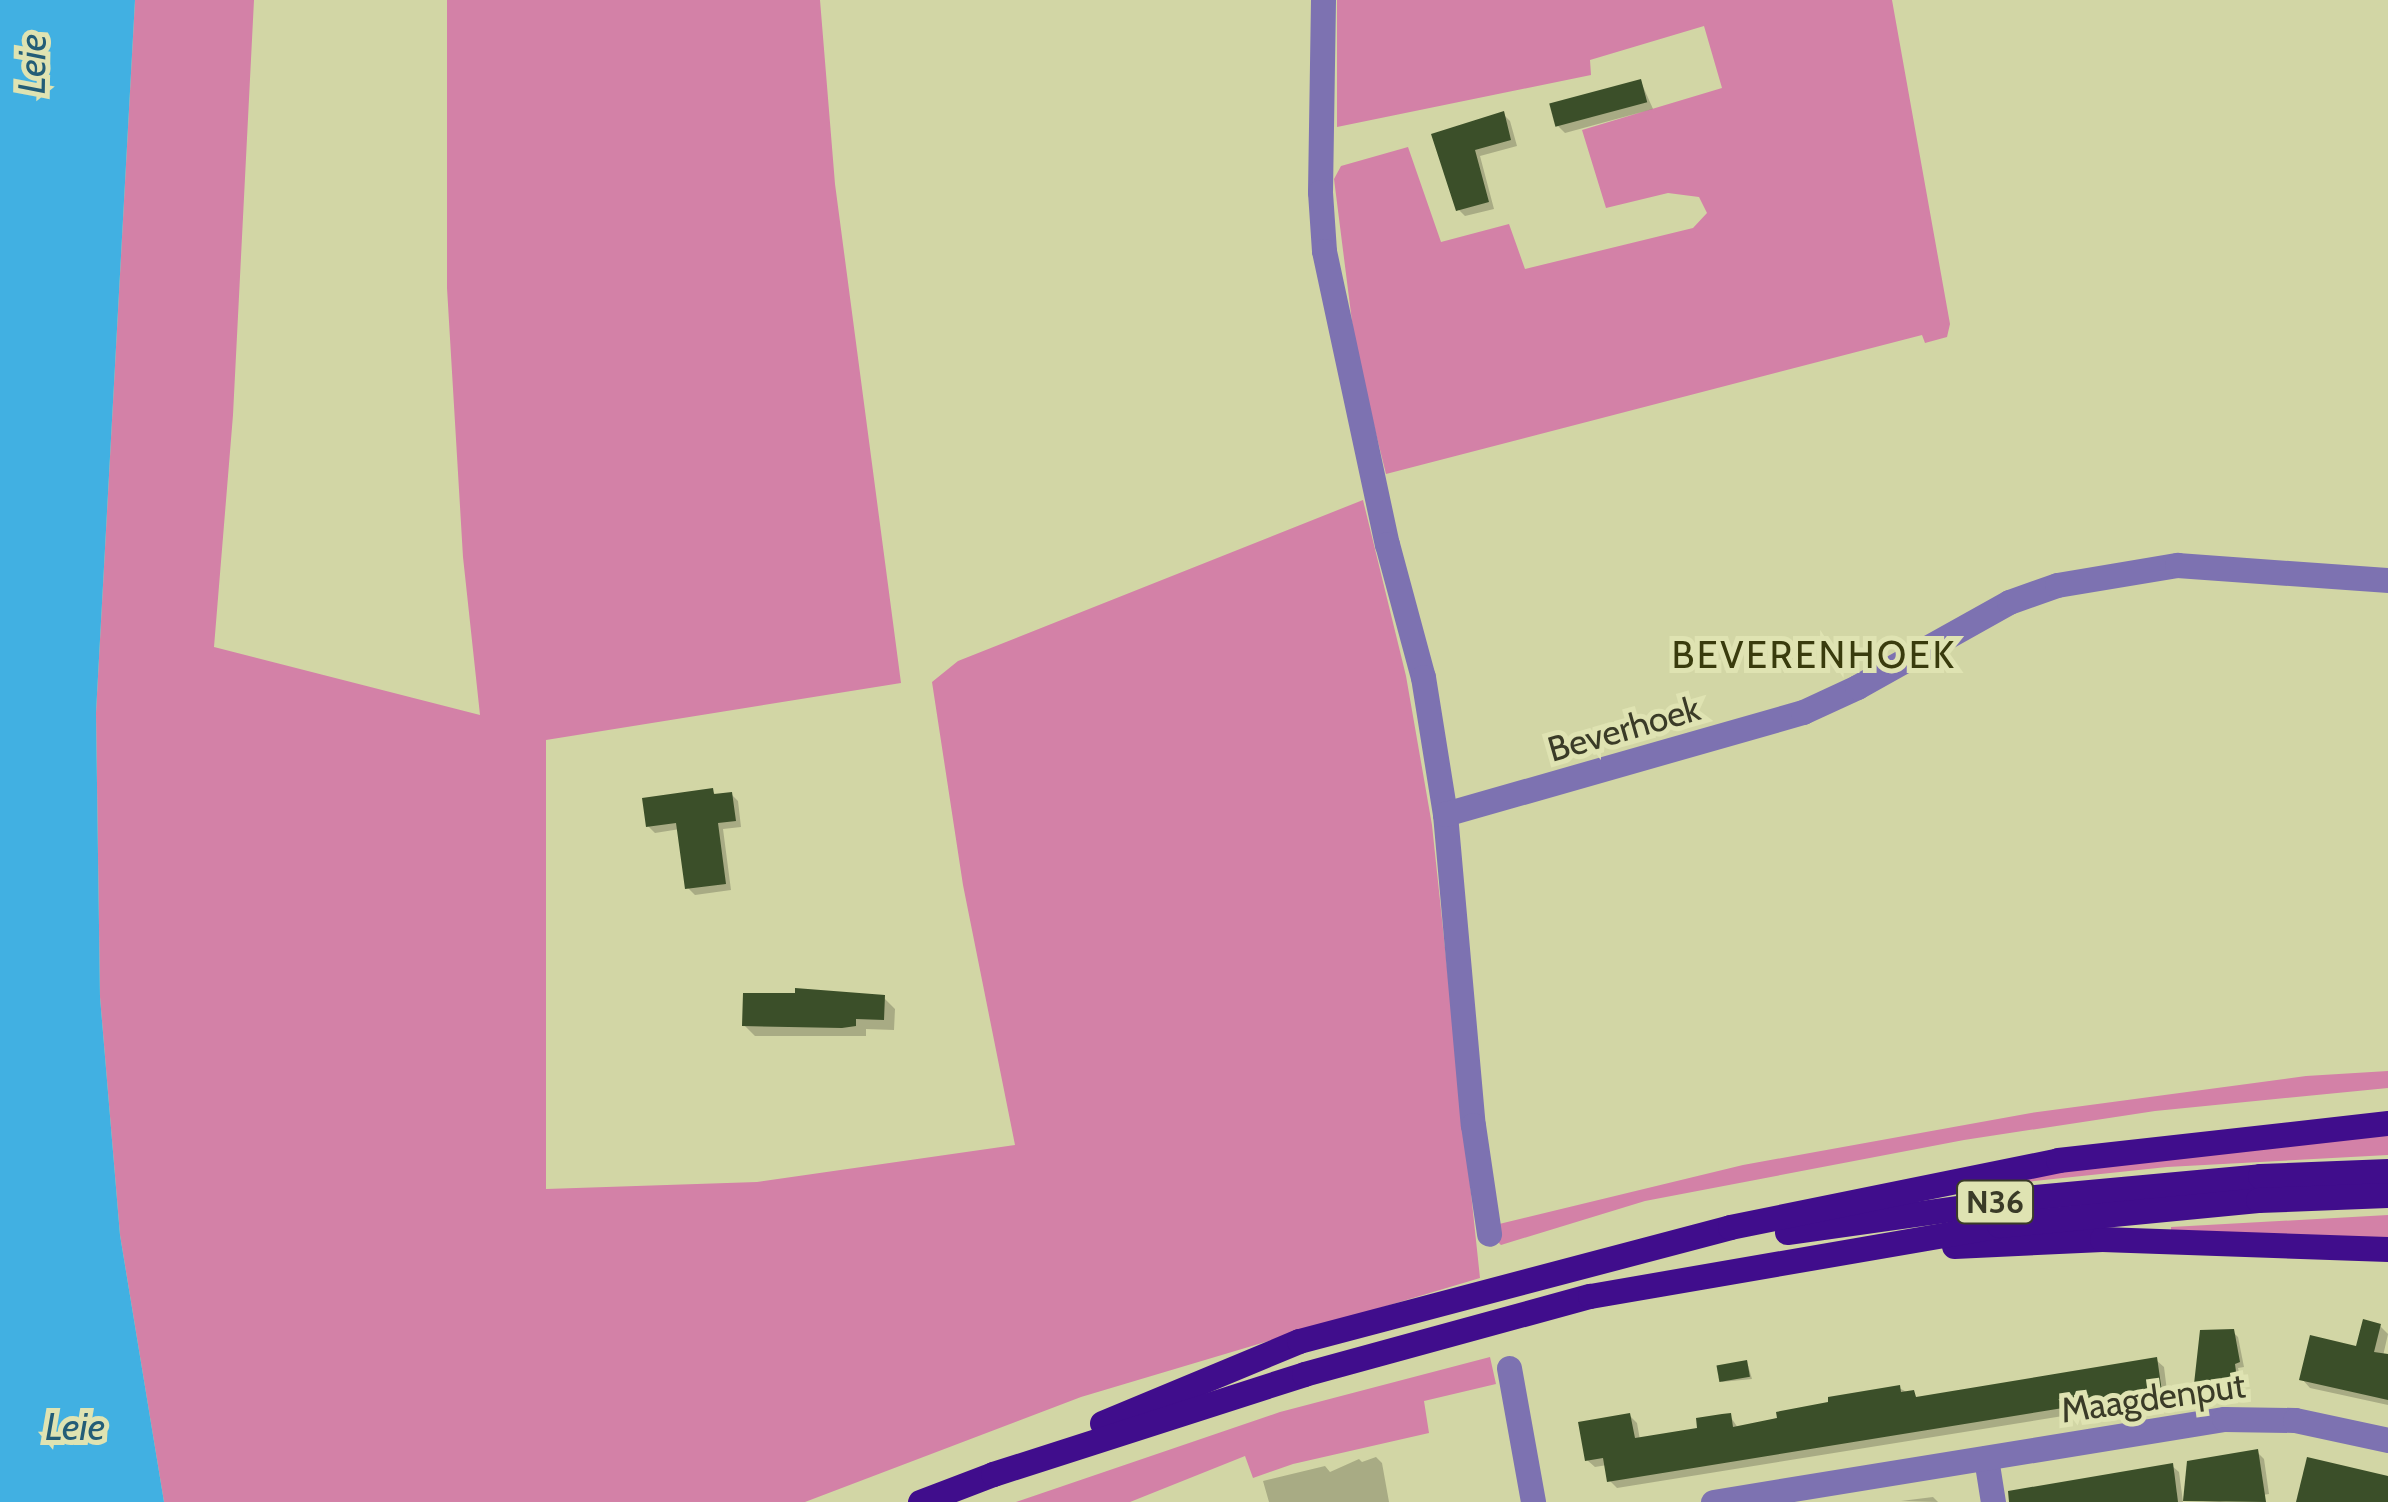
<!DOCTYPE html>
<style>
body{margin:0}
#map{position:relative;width:2388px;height:1502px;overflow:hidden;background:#d2d6a5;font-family:Cabin,sans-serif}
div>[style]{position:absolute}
.green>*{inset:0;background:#d381a7}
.water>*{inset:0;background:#41b0e2}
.shadow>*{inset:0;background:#0003}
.building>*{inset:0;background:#3b4f29;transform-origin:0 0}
.minor>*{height:25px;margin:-12.5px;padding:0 12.5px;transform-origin:12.5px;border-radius:12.5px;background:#7d72b1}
.major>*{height:25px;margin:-12.5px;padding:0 12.5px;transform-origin:12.5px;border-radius:12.5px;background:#400d8c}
span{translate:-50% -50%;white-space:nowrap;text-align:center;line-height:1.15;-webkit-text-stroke:10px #dfe3b2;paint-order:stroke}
.shield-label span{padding:2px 8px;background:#dfe3b2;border:2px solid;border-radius:8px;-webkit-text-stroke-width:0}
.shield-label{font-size:32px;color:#3a3b27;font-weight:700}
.street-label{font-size:35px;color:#3a3b27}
.water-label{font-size:38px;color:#235d77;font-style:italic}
.neighbourhood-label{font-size:38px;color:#393b0d;letter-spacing:2.5px}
</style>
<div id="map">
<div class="green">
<div style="clip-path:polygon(135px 0,254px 0,233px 415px,214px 647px,480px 715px,463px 557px,447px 288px,447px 0,820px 0,835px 184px,901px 683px,546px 740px,546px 1189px,757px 1182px,1015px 1145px,963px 885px,932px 682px,958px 661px,1363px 500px,1406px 676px,1432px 825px,1480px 1278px,1081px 1397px,805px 1502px,164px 1502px,120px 1235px,100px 997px,96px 713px)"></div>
<div style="clip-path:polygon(1337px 0,1892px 0,1950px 324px,1947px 337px,1925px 343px,1922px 335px,1386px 474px,1356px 353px,1334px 179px,1341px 166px,1408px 147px,1441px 242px,1509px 224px,1525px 269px,1693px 228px,1707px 213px,1699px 197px,1668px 193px,1606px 208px,1582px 130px,1722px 88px,1704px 26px,1590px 60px,1591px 75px,1337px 127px)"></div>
<div style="clip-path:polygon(2388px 1071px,2388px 1088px,2155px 1111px,1964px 1140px,1645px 1201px,1501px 1245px,1496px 1240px,1495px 1225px,1743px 1165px,2031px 1113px,2306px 1076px)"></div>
<div style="clip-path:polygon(2388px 1134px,2388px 1155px,2167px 1167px,1960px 1189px,2206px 1148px)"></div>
<div style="clip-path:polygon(2388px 1215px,2388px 1238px,2171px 1232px,2171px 1227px)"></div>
<div style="clip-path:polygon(1490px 1357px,1496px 1384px,1424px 1401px,1429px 1433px,1293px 1464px,1253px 1478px,1245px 1456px,1130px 1502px,1016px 1502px,1280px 1412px)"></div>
</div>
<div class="water">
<div style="clip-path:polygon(0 0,135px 0,96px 713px,100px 997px,120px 1235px,164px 1502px,0 1502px)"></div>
</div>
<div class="shadow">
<div style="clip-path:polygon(1641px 82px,1653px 109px,1565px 133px,1558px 126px)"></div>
<div style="clip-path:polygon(1503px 114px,1510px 121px,1517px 146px,1480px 156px,1494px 209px,1465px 216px,1458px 209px,1434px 135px)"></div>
<div style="clip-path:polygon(712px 791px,717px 796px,731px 794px,738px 801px,741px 827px,723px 829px,731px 890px,695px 895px,688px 888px,680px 829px,655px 833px,648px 826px)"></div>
<div style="clip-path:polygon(884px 998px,895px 1009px,894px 1030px,866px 1029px,866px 1036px,755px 1036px,744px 1025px)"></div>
<div style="clip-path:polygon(2380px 1326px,2388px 1334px,2383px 1356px,2388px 1357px,2388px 1405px,2310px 1388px,2302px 1379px,2358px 1349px)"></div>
<div style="clip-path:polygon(2233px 1332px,2238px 1337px,2244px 1367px,2238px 1368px,2241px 1384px,2202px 1388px,2197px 1383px)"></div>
<div style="clip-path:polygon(2156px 1360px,2164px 1367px,2168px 1399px,1617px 1488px,1609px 1480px,1607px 1465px,1595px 1467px,1587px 1460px,1630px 1416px,1637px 1423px,1640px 1440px,1700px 1430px,1730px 1416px,1738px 1428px,1899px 1388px,1920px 1399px)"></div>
<div style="clip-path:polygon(1747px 1362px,1752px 1379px,1721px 1382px)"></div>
<div style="clip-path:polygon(2257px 1452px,2264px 1459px,2269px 1494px,2220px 1502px,2186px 1500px)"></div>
<div style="clip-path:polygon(1376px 1457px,1382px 1463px,1389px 1502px,1269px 1502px,1263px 1481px,1325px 1466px,1330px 1472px,1359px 1459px,1362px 1462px)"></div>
<div style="clip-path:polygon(2172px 1466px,2179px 1472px,2183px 1502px,2025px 1502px)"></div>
<div style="clip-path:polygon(1933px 1497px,1938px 1502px,1901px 1501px)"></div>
</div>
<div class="building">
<div style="left:1641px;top:79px;width:24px;height:95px;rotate:75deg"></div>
<div style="clip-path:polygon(1504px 111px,1511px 140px,1475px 150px,1489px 202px,1456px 211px,1431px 134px)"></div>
<div style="clip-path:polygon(713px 788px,714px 794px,732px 792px,736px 821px,718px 823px,726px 884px,685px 889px,676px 823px,646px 827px,642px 798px)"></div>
<div style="clip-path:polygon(795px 988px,885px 995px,884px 1020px,856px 1019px,856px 1026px,842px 1028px,742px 1026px,743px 993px,795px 993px)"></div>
<div style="clip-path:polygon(2363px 1319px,2381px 1324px,2374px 1352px,2388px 1354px,2388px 1400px,2299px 1380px,2310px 1335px,2356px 1346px)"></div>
<div style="clip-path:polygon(2234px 1329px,2240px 1362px,2235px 1364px,2237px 1379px,2194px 1384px,2200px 1330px)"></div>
<div style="clip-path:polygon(2157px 1357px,2162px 1392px,1607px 1482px,1603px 1458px,1585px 1461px,1578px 1422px,1630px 1413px,1635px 1438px,1697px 1428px,1696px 1418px,1722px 1414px,1731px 1413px,1733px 1427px,1777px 1418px,1776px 1412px,1828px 1402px,1828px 1397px,1900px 1385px,1901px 1392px,1914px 1390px,1916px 1397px)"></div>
<div style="left:1747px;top:1360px;width:17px;height:31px;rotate:80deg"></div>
<div style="clip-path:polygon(2258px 1449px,2266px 1502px,2183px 1501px,2187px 1461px)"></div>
<div style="clip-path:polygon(2307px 1457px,2388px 1476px,2388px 1502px,2296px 1502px)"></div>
<div style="clip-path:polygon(2173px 1463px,2178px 1502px,2009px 1502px,2008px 1491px)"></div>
</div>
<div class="minor">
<div style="left:1323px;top:0;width:192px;rotate:90.9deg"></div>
<div style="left:1320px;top:192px;width:59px;rotate:86.1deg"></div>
<div style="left:1324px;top:251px;width:300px;rotate:77.9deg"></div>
<div style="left:1387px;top:544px;width:138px;rotate:74.9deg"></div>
<div style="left:1423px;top:677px;width:139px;rotate:80.9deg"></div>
<div style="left:1445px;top:814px;width:312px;rotate:84.9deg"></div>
<div style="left:1473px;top:1125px;width:110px;rotate:81.6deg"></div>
<div style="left:1445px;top:814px;width:372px;rotate:-15.9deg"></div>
<div style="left:1803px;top:712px;width:60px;rotate:-24.8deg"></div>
<div style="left:1857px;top:687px;width:174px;rotate:-29.2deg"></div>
<div style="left:2009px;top:602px;width:51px;rotate:-19.5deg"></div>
<div style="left:2057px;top:585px;width:122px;rotate:-9.5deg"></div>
<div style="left:2177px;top:565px;width:212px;rotate:4.1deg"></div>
<div style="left:1509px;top:1368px;width:136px;rotate:79.8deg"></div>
<div style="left:1986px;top:1458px;width:45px;rotate:81deg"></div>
<div style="left:1713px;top:1502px;width:518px;rotate:-9.23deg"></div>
<div style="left:2224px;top:1419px;width:71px;rotate:0.8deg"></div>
<div style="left:2295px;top:1420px;width:95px;rotate:12.1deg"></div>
</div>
<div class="major">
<div style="left:1787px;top:1232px;width:250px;rotate:-8deg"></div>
<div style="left:2035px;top:1197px;width:226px;rotate:-5.3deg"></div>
<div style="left:2260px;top:1176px;width:128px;rotate:-2.2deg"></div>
<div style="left:1954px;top:1246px;width:148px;rotate:-2.7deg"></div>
<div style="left:2102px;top:1239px;width:286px;rotate:2deg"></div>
<div style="left:1102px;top:1423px;width:213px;rotate:-22.6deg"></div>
<div style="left:1299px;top:1341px;width:446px;rotate:-14.8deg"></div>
<div style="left:1730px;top:1227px;width:335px;rotate:-11.5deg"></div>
<div style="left:2058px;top:1160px;width:332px;rotate:-6.4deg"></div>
<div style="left:920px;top:1502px;width:78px;rotate:-21deg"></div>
<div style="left:993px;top:1474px;width:327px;rotate:-17.8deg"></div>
<div style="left:1304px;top:1374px;width:296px;rotate:-15.3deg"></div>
<div style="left:1590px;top:1296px;width:415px;rotate:-9.8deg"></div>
<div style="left:1999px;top:1225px;width:260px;rotate:-5.5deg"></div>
<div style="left:2258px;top:1200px;width:130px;rotate:-2.2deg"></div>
</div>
<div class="shield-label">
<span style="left:1995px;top:1202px">N36</span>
</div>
<div class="street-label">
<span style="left:1624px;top:729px;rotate:-16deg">Beverhoek</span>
<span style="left:2153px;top:1398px;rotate:-8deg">Maagdenput</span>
</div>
<div class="water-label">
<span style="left:32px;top:64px;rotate:-89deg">Leie</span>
<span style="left:75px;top:1427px">Leie</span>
</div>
<div class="neighbourhood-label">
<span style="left:1814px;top:655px">BEVERENHOEK</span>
</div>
</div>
